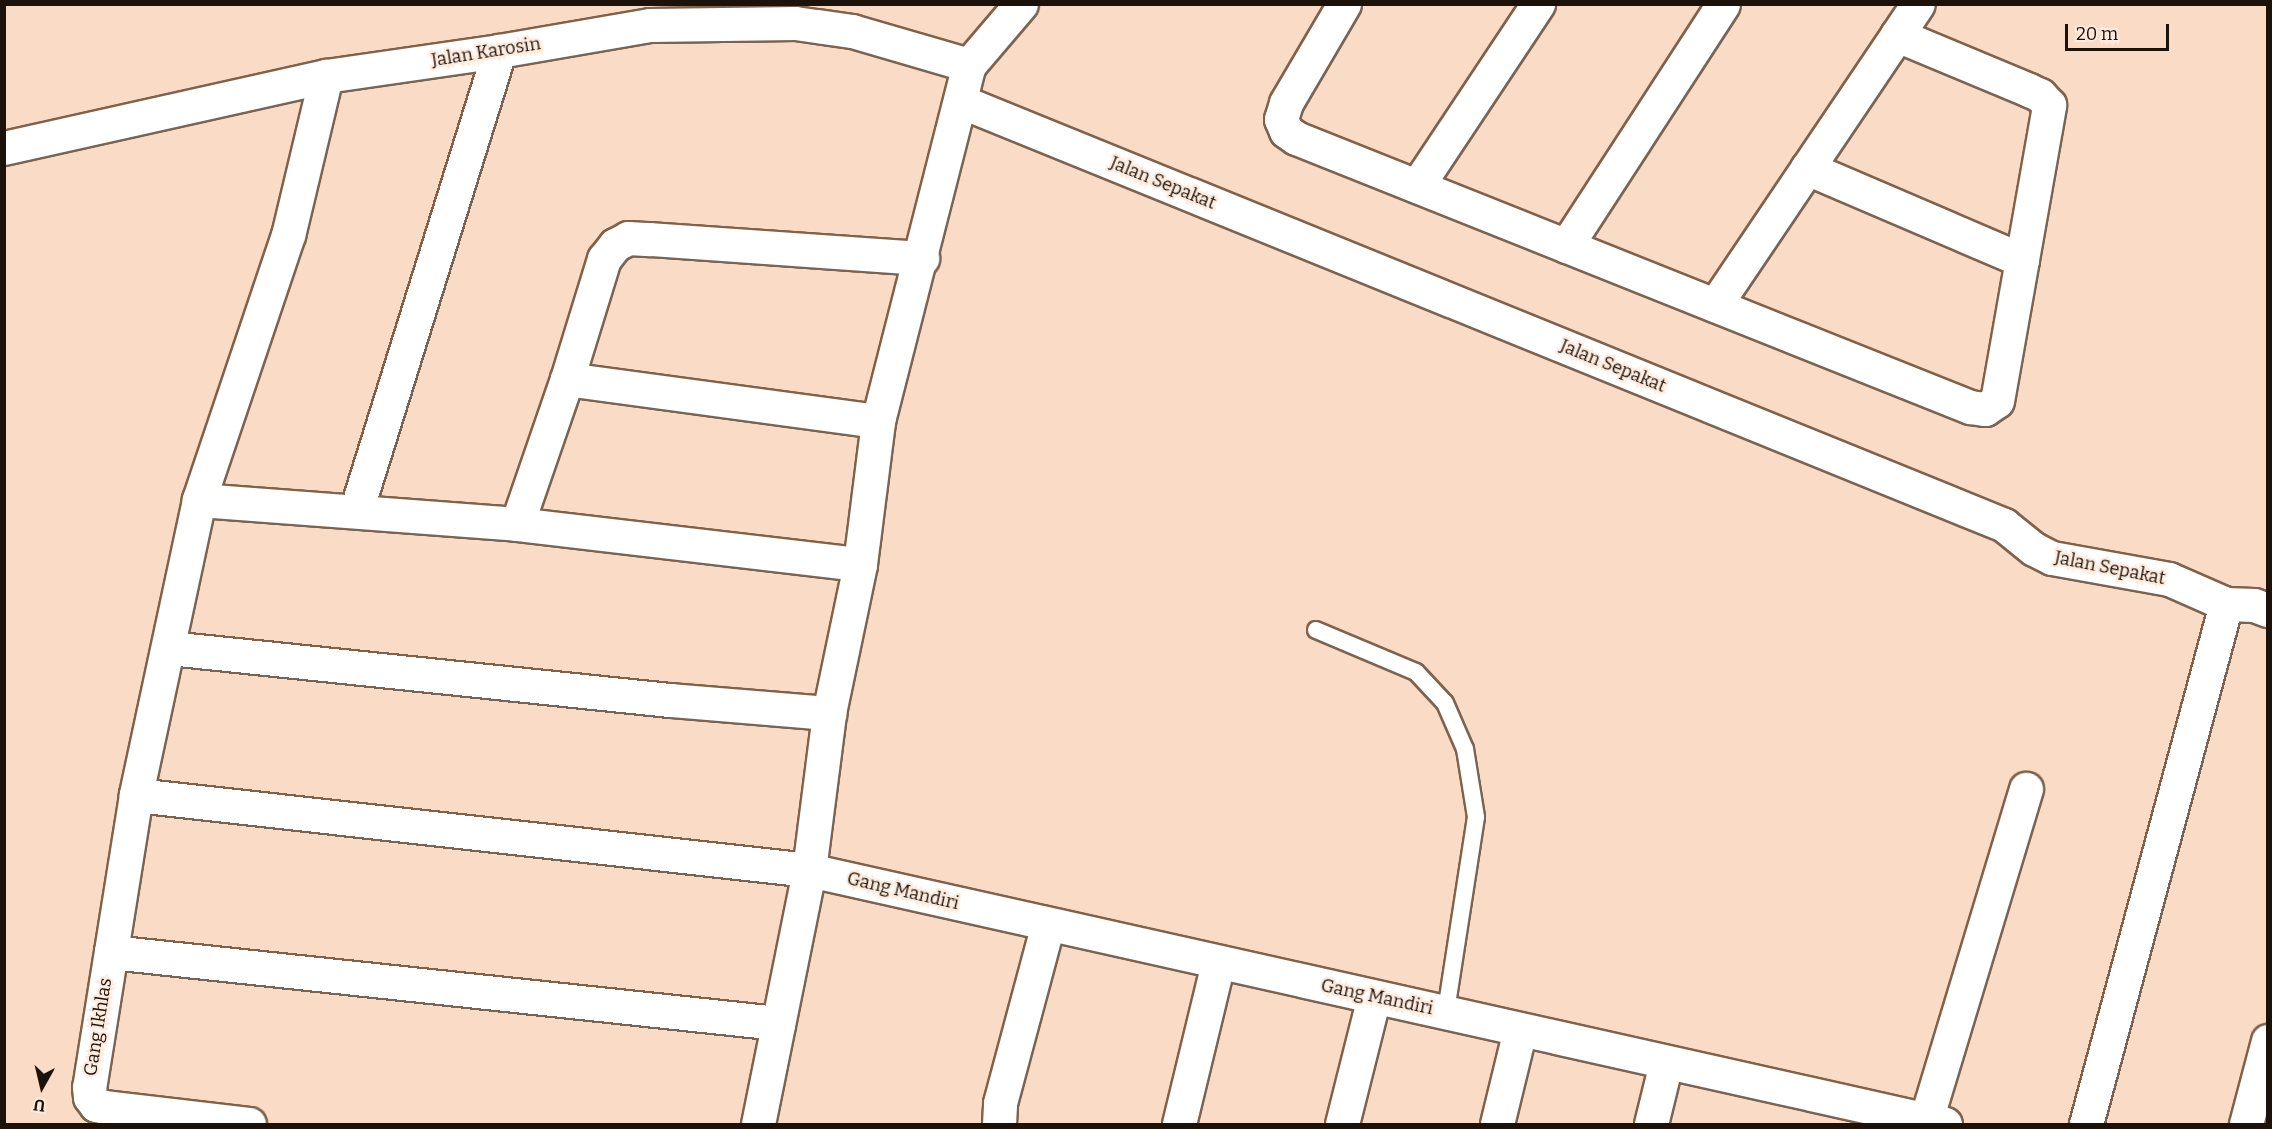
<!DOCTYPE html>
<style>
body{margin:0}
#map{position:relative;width:2272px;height:1129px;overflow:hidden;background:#fadbc5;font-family:Bitter,serif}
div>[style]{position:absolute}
.roads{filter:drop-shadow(2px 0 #7d634f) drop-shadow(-2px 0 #7d634f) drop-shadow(0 2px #7d634f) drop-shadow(0 -2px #7d634f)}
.service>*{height:16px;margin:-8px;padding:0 8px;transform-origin:8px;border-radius:8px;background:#fff}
.minor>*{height:33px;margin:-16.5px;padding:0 16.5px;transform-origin:16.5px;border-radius:16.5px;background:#fff}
span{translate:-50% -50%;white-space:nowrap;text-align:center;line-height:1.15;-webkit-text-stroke:4.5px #feebde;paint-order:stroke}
.street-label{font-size:18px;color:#1d120a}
.frame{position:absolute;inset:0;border:6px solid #1d120a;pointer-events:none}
.north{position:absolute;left:12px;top:1057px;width:60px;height:60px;-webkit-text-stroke:4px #feebde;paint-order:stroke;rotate:188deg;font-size:16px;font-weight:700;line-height:24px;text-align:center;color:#1d120a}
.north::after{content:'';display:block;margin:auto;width:21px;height:27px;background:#1d120a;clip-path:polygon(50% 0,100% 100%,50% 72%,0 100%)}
.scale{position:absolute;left:2065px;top:24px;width:104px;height:27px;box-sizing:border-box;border:3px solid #1d120a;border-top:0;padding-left:8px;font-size:18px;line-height:21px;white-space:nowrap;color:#1d120a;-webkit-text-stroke:4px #feebde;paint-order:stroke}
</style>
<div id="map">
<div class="roads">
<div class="service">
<div style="left:1316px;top:630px;width:108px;rotate:22.8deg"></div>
<div style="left:1416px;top:672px;width:42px;rotate:46.9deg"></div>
<div style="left:1445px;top:703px;width:50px;rotate:66.5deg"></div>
<div style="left:1465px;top:749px;width:69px;rotate:80.8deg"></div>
<div style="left:1476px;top:817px;width:196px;rotate:98.8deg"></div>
</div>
<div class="minor">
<div style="left:1344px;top:4px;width:115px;rotate:120.4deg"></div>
<div style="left:1286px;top:103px;width:17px;rotate:107deg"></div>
<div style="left:1281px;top:119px;width:13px;rotate:67deg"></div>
<div style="left:1286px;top:131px;width:12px;rotate:35deg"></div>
<div style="left:1296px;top:138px;width:726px;rotate:21.76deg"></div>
<div style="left:1970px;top:407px;width:15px;rotate:8deg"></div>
<div style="left:1985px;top:409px;width:14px;rotate:-34deg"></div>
<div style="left:1997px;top:401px;width:301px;rotate:-80deg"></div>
<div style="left:2049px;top:105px;width:13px;rotate:-132deg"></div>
<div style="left:2040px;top:95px;width:12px;rotate:-156deg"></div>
<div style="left:2029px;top:90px;width:143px;rotate:-157.4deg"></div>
<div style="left:1897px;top:35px;width:37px;rotate:-56deg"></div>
<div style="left:326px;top:76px;width:163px;rotate:103.4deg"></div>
<div style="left:288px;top:235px;width:280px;rotate:108.6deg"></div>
<div style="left:199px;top:500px;width:319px;rotate:4.3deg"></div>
<div style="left:517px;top:524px;width:153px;rotate:-71deg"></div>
<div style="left:567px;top:379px;width:126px;rotate:-72.9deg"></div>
<div style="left:604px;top:259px;width:18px;rotate:-52deg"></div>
<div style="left:615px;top:245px;width:15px;rotate:-28deg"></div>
<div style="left:628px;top:238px;width:22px;rotate:3deg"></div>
<div style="left:650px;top:239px;width:273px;rotate:4deg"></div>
<div style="left:960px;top:101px;width:1127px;rotate:22.1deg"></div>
<div style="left:2004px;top:525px;width:38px;rotate:39deg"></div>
<div style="left:2034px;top:549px;width:20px;rotate:27deg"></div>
<div style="left:2052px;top:558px;width:119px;rotate:10.2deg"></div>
<div style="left:2169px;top:579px;width:62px;rotate:23.7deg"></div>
<div style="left:2226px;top:604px;width:28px;rotate:2deg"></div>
<div style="left:2254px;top:605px;width:15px;rotate:20deg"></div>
<div style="left:4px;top:148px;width:330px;rotate:-12.6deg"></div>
<div style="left:326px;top:76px;width:175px;rotate:-8.2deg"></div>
<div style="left:499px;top:51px;width:153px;rotate:-9.8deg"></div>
<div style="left:650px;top:25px;width:145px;rotate:-0.8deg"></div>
<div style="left:795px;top:23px;width:58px;rotate:8deg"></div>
<div style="left:852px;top:31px;width:122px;rotate:16.2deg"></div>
<div style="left:1807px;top:168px;width:234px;rotate:23.2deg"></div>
<div style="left:1417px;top:186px;width:219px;rotate:-56.4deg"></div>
<div style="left:1566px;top:246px;width:288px;rotate:-57deg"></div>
<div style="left:1715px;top:305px;width:326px;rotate:-56deg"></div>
<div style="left:567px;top:379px;width:314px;rotate:7.7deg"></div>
<div style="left:199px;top:500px;width:302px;rotate:102.1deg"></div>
<div style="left:136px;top:795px;width:677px;rotate:6.36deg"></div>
<div style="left:809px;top:870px;width:1164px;rotate:12.6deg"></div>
<div style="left:356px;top:511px;width:482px;rotate:-72.7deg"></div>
<div style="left:517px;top:524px;width:345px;rotate:6.7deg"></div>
<div style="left:169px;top:648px;width:504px;rotate:5.93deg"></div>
<div style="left:670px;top:700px;width:160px;rotate:4.7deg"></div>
<div style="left:136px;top:795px;width:296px;rotate:99.1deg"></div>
<div style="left:89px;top:1087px;width:10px;rotate:84deg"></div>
<div style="left:90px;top:1097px;width:10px;rotate:53deg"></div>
<div style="left:96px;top:1105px;width:9px;rotate:13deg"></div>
<div style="left:105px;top:1107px;width:145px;rotate:6.7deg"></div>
<div style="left:111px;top:952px;width:671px;rotate:6.08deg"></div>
<div style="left:1926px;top:1120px;width:346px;rotate:-73.2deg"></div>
<div style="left:758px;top:1124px;width:259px;rotate:-78.6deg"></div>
<div style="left:809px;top:870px;width:158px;rotate:-82.7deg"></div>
<div style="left:829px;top:713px;width:152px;rotate:-78.2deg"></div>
<div style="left:860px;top:564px;width:144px;rotate:-82.8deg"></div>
<div style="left:878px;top:421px;width:367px;rotate:-75.7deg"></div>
<div style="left:969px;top:65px;width:80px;rotate:-49.6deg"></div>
<div style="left:999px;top:1124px;width:21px;rotate:-87deg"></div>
<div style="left:1000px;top:1103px;width:185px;rotate:-75deg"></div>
<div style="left:1179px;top:1124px;width:166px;rotate:-76.4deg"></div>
<div style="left:1342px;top:1124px;width:131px;rotate:-75.9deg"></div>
<div style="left:1497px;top:1124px;width:97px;rotate:-76.3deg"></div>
<div style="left:1651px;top:1124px;width:63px;rotate:-76.2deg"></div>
<div style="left:2086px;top:1124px;width:539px;rotate:-74.93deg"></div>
<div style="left:2246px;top:1124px;width:86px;rotate:-75.2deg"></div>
</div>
</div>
<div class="street-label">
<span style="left:486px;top:52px;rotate:-9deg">Jalan Karosin</span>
<span style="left:1163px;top:183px;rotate:22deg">Jalan Sepakat</span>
<span style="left:1613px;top:366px;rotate:22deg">Jalan Sepakat</span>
<span style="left:2110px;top:568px;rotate:11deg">Jalan Sepakat</span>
<span style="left:903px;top:891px;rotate:13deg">Gang Mandiri</span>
<span style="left:1377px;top:997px;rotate:12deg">Gang Mandiri</span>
<span style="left:98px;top:1027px;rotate:-81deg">Gang Ikhlas</span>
</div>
<div class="frame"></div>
<div class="north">U</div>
<div class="scale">20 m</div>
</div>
